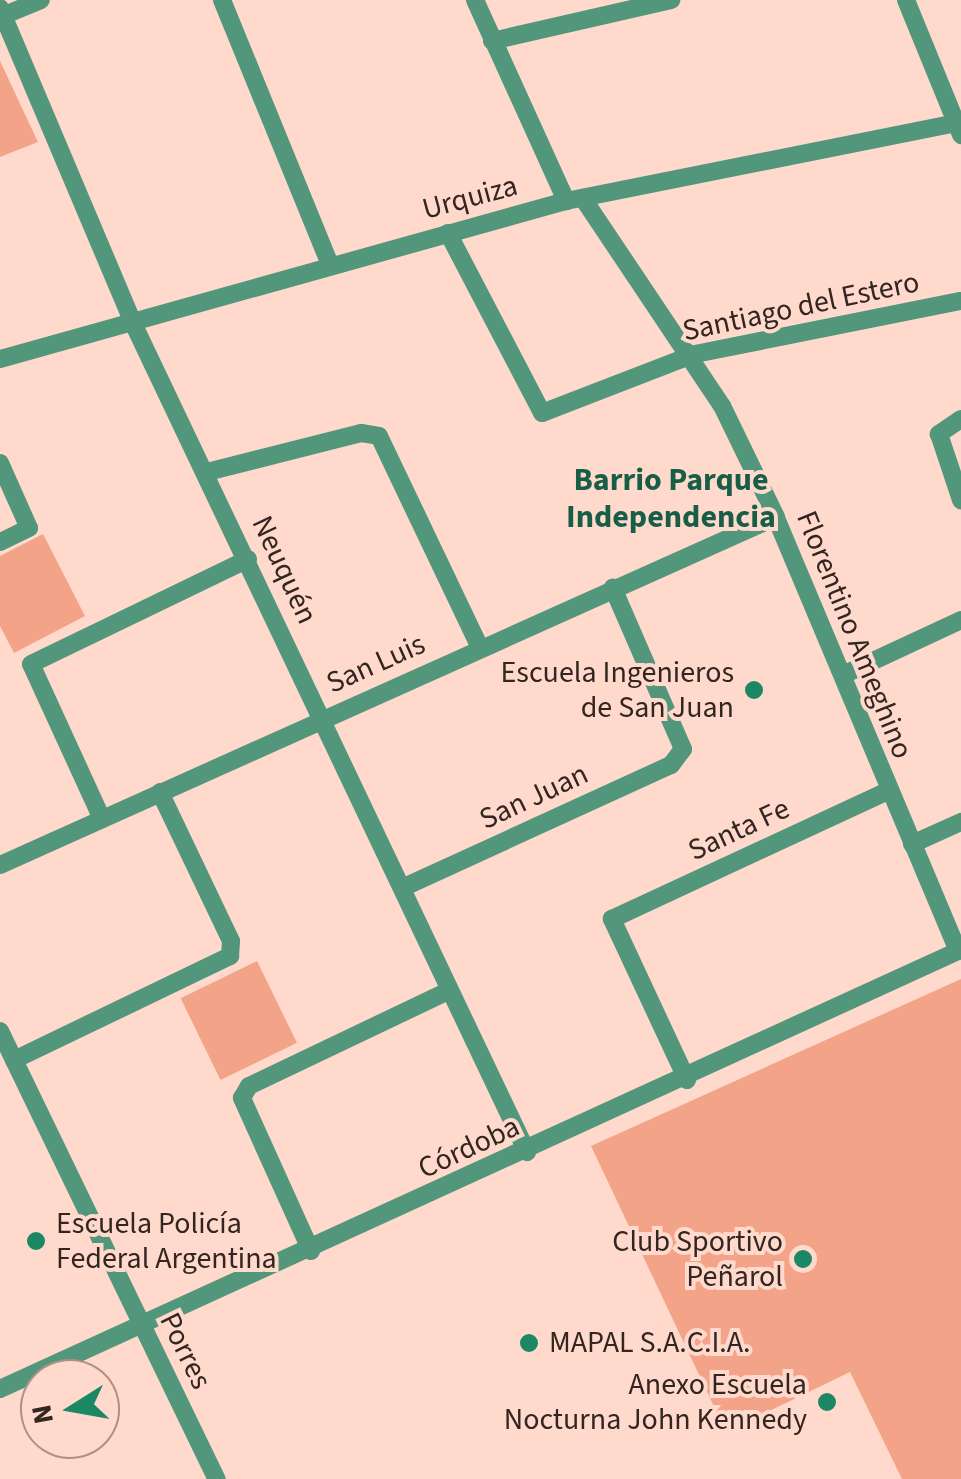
<!DOCTYPE html>
<meta charset="utf-8">
<style>
body{margin:0}
#map{position:relative;width:961px;height:1479px;overflow:hidden;background:#ffd9cc;font-family:"Source Sans 3",sans-serif}
div>[style]{position:absolute}
.green>*{inset:0;background:#f3a388;transform-origin:0 0}
.street>*{height:18px;margin:-9px;padding:0 9px;transform-origin:9px;border-radius:9px;background:#52977b}
.dots>*{width:28px;height:28px;translate:-50% -50%;box-sizing:border-box;border:5px solid #ffd9cc;border-radius:50%}
span{translate:-50% -50%;white-space:nowrap;text-align:center;line-height:1.15;-webkit-text-stroke:8px #ffd9cc;paint-order:stroke}
.street-label{font-size:30px;color:#332520}
.poi-label{font-size:30px;color:#332520}
.right{translate:-100% -50%;text-align:right}
.left{translate:0 -50%;text-align:left}
.neighbourhood-label{font-size:32px;color:#175e46;font-weight:700}
.north{position:absolute;left:20px;top:1359px;width:100px;height:100px;box-sizing:border-box;background:#ffd9cc;border:2px solid #ad9187;border-radius:50%;rotate:259deg;font-size:28px;font-weight:700;line-height:40px;text-align:center;color:#332520}
.north::after{content:'';display:block;margin:auto;width:35px;height:45px;background:#1b8764;clip-path:polygon(50% 0,100% 100%,50% 72%,0 100%)}
</style>
<div id="map">
<div class="green">
<div style="clip-path:polygon(0 61px,38px 142px,0 157px)"></div>
<div style="clip-path:polygon(43px 534px,85px 616px,14px 653px,0 626px,0 556px)"></div>
<div style="left:257px;top:961px;width:91px;height:85px;rotate:64deg"></div>
<div style="clip-path:polygon(961px 979px,961px 1479px,902px 1479px,850px 1372px,726px 1432px,591px 1146px)"></div>
</div>
<div class="street">
<div style="left:222px;top:0;width:285px;rotate:67.8deg"></div>
<div style="left:475px;top:0;width:221px;rotate:65.6deg"></div>
<div style="left:906px;top:0;width:146px;rotate:67.8deg"></div>
<div style="left:0;top:8px;width:342px;rotate:67.1deg"></div>
<div style="left:133px;top:323px;width:918px;rotate:64.58deg"></div>
<div style="left:0;top:17px;width:44px;rotate:-22.5deg"></div>
<div style="left:492px;top:41px;width:184px;rotate:-12.9deg"></div>
<div style="left:448px;top:233px;width:203px;rotate:62.4deg"></div>
<div style="left:542px;top:413px;width:164px;rotate:-21.1deg"></div>
<div style="left:695px;top:354px;width:271px;rotate:-11.3deg"></div>
<div style="left:0;top:359px;width:588px;rotate:-15.6deg"></div>
<div style="left:566px;top:201px;width:403px;rotate:-11.3deg"></div>
<div style="left:961px;top:419px;width:27px;rotate:146deg"></div>
<div style="left:939px;top:434px;width:70px;rotate:71.6deg"></div>
<div style="left:0;top:463px;width:71px;rotate:66deg"></div>
<div style="left:29px;top:528px;width:32px;rotate:154deg"></div>
<div style="left:207px;top:472px;width:159px;rotate:-14.2deg"></div>
<div style="left:361px;top:433px;width:18px;rotate:9deg"></div>
<div style="left:379px;top:436px;width:235px;rotate:64.5deg"></div>
<div style="left:843px;top:675px;width:130px;rotate:-25deg"></div>
<div style="left:102px;top:819px;width:170px;rotate:-114.6deg"></div>
<div style="left:31px;top:664px;width:241px;rotate:-25.8deg"></div>
<div style="left:912px;top:844px;width:54px;rotate:-24.2deg"></div>
<div style="left:0;top:865px;width:850px;rotate:-24.15deg"></div>
<div style="left:402px;top:888px;width:296px;rotate:-24.6deg"></div>
<div style="left:671px;top:765px;width:20px;rotate:-53deg"></div>
<div style="left:683px;top:749px;width:176px;rotate:-113.5deg"></div>
<div style="left:0;top:1031px;width:498px;rotate:64.2deg"></div>
<div style="left:14px;top:1060px;width:240px;rotate:-25.7deg"></div>
<div style="left:230px;top:956px;width:15px;rotate:-86deg"></div>
<div style="left:231px;top:941px;width:165px;rotate:-115.5deg"></div>
<div style="left:687px;top:1080px;width:178px;rotate:-115deg"></div>
<div style="left:612px;top:919px;width:304px;rotate:-24.9deg"></div>
<div style="left:311px;top:1251px;width:168px;rotate:-114.3deg"></div>
<div style="left:242px;top:1098px;width:14px;rotate:-60deg"></div>
<div style="left:249px;top:1086px;width:221px;rotate:-25.5deg"></div>
<div style="left:0;top:1389px;width:1053px;rotate:-24.57deg"></div>
<div style="left:958px;top:951px;width:471px;rotate:-112.8deg"></div>
<div style="left:776px;top:517px;width:123px;rotate:-115.9deg"></div>
<div style="left:722px;top:406px;width:250px;rotate:-123.8deg"></div>
</div>
<div class="dots">
<div style="left:754px;top:690px;background:#1b8764"></div>
<div style="left:36px;top:1241px;background:#1b8764"></div>
<div style="left:803px;top:1259px;background:#1b8764"></div>
<div style="left:529px;top:1343px;background:#1b8764"></div>
<div style="left:827px;top:1402px;background:#1b8764"></div>
</div>
<div class="street-label">
<span style="left:470px;top:198px;rotate:-15deg">Urquiza</span>
<span style="left:801px;top:307px;rotate:-12deg">Santiago del Estero</span>
<span style="left:284px;top:570px;rotate:65deg">Neuquén</span>
<span style="left:854px;top:635px;rotate:68deg">Florentino Ameghino</span>
<span style="left:376px;top:664px;rotate:-24deg">San Luis</span>
<span style="left:534px;top:797px;rotate:-25deg">San Juan</span>
<span style="left:739px;top:830px;rotate:-25deg">Santa Fe</span>
<span style="left:469px;top:1148px;rotate:-25deg">Córdoba</span>
<span style="left:185px;top:1351px;rotate:64deg">Porres</span>
</div>
<div class="poi-label">
<span class="right" style="left:734px;top:690px">Escuela Ingenieros<br>de San Juan</span>
<span class="left" style="left:56px;top:1241px">Escuela Policía<br>Federal Argentina</span>
<span class="right" style="left:783px;top:1259px">Club Sportivo<br>Peñarol</span>
<span class="left" style="left:549px;top:1343px">MAPAL S.A.C.I.A.</span>
<span class="right" style="left:807px;top:1402px">Anexo Escuela<br>Nocturna John Kennedy</span>
</div>
<div class="neighbourhood-label">
<span style="left:671px;top:499px">Barrio Parque<br>Independencia</span>
</div>
<div class="north">N</div>
</div>
